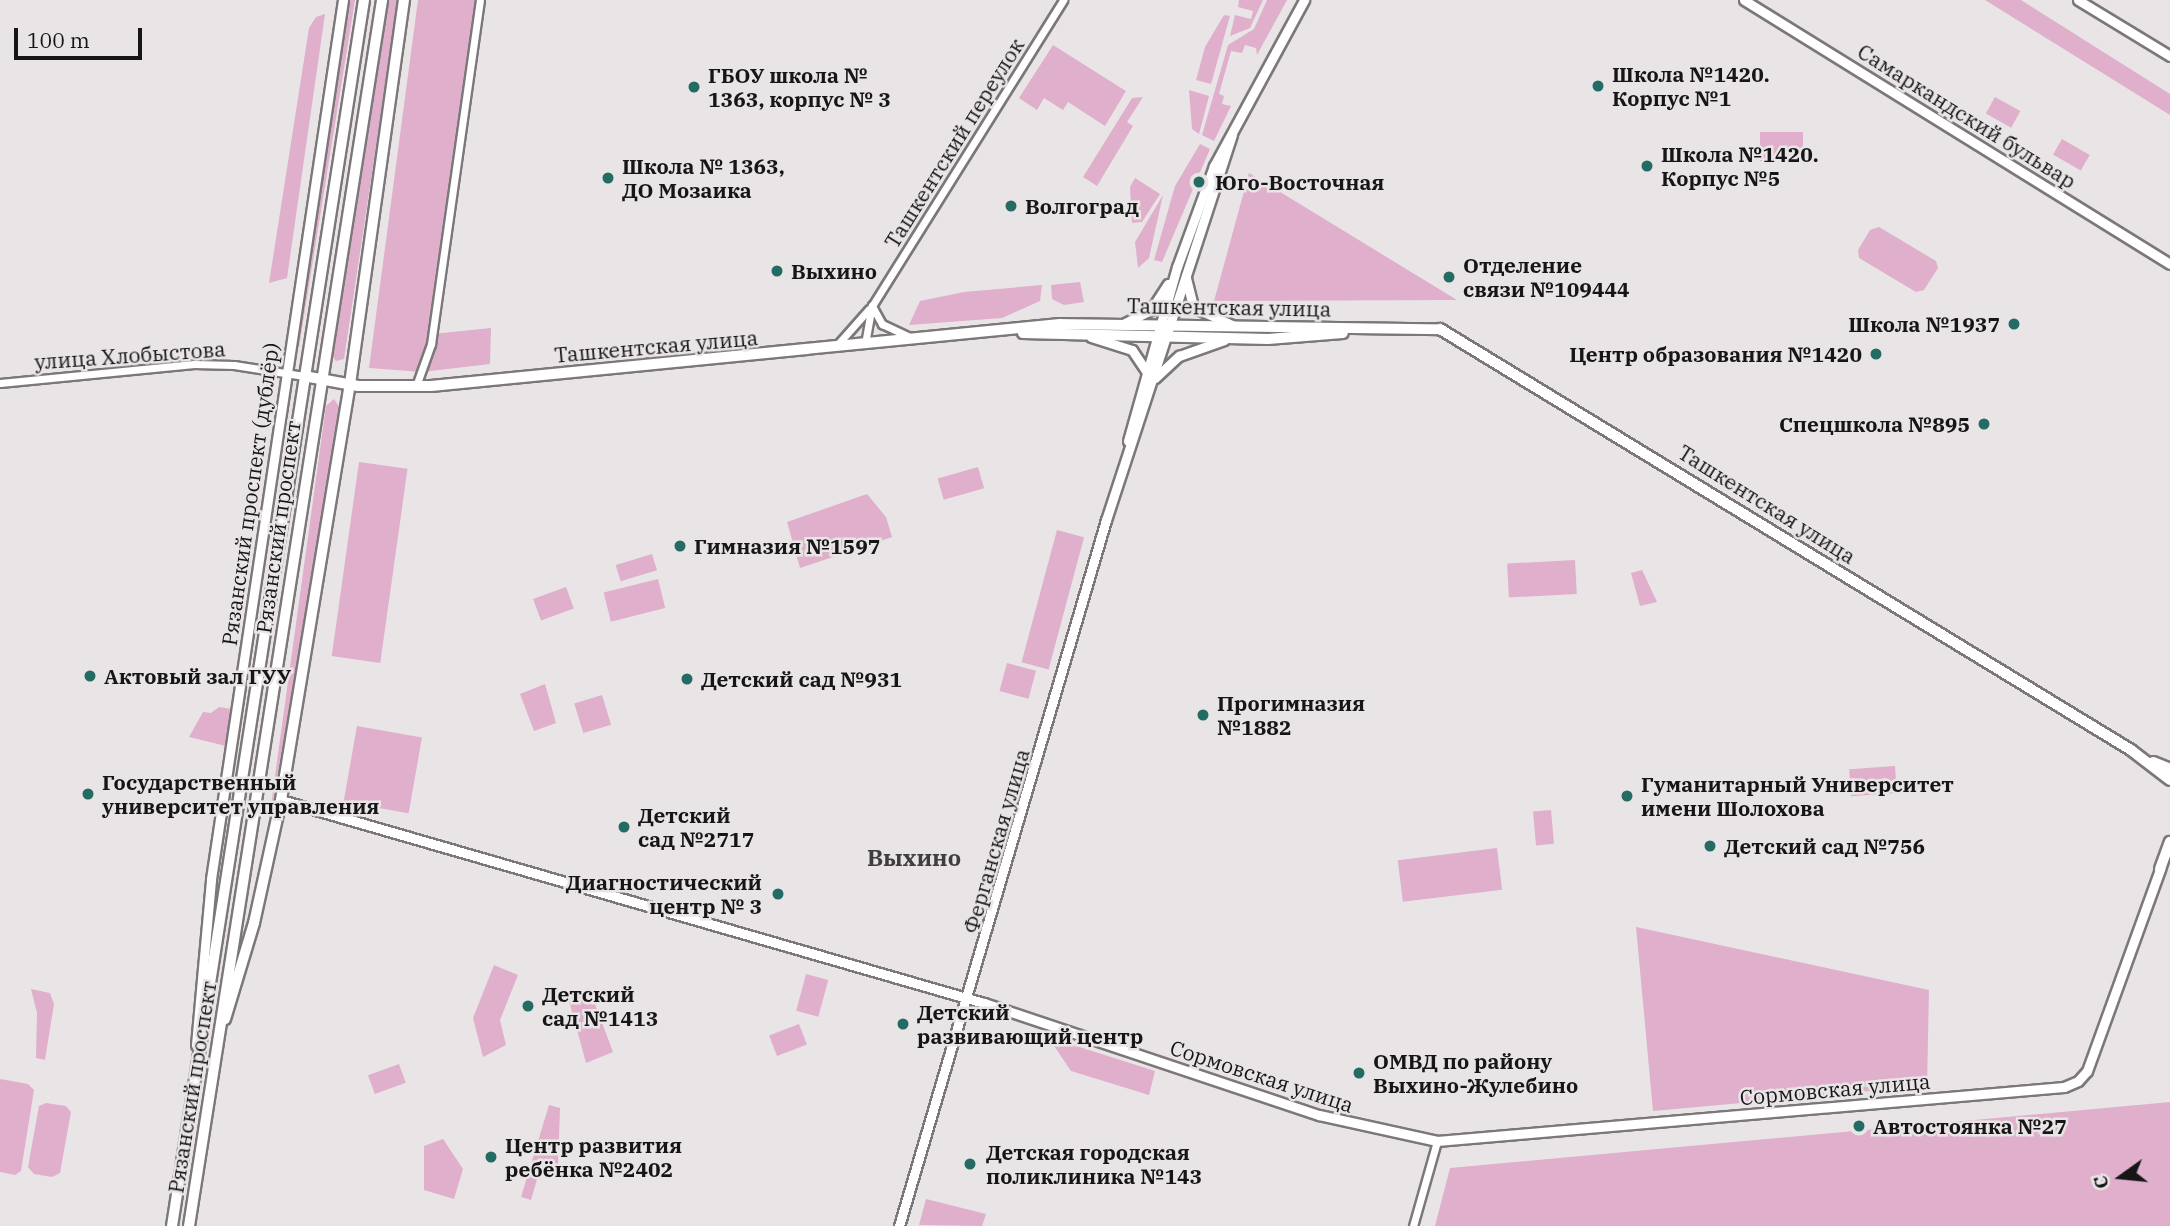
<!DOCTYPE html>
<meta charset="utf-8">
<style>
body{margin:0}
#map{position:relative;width:2170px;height:1226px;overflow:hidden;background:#e9e5e7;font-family:"IBM Plex Serif",serif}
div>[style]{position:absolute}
.green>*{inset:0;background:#dfafcc;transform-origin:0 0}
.roads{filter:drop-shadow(2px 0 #7c787a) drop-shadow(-2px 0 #7c787a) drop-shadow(0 2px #7c787a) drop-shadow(0 -2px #7c787a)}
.minor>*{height:7px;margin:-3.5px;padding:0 3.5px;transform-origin:3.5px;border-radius:3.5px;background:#fff}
.tertiary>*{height:9px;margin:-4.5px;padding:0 4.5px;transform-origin:4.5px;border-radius:4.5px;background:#fff}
.secondary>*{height:10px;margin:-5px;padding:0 5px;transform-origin:5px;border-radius:5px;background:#fff}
.primary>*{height:10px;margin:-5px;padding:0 5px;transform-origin:5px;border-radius:5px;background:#fff}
.dots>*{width:19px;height:19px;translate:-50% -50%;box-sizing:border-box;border:4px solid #e9e5e7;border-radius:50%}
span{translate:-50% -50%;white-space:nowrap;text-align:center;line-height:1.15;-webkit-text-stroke:5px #e9e5e7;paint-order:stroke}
.poi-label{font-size:21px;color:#171617;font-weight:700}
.left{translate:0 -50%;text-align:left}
.right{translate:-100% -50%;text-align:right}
.street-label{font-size:21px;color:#171617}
.neighbourhood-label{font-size:23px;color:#403d3f;font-weight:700}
.north{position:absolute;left:2086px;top:1142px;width:70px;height:70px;-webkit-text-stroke:5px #e9e5e7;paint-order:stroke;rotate:255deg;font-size:19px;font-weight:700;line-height:28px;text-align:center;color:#171617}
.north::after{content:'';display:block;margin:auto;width:24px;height:32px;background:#171617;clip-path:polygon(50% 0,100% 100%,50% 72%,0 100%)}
.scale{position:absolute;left:14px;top:28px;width:128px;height:32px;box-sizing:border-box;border:4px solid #171617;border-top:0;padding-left:9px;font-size:21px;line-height:24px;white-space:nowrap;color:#171617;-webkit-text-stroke:5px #e9e5e7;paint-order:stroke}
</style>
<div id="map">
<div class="green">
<div style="clip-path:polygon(348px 0,355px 0,299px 347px,295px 346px)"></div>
<div style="clip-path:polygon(389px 0,398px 0,344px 359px,336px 361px,332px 356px)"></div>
<div style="clip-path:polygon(418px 0,478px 0,433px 334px,491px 328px,490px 364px,422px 372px,369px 368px)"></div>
<div style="clip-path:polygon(1239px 0,1263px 0,1250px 28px,1230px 36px,1235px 15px,1251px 19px,1253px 11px,1238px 7px)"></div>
<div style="clip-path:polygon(1267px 0,1287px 0,1257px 55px,1256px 48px,1245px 45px,1242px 53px,1231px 51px,1219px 94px,1224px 96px,1222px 104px,1231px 106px,1214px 141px,1202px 135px,1228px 45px,1254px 29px)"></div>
<div style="clip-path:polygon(1985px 0,2021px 0,2170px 94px,2170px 115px)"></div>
<div style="clip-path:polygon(325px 14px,287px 278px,269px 283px,309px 28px,316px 17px)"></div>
<div style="clip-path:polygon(1224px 15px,1230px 16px,1211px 84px,1196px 80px,1205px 47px)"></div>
<div style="clip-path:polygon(1053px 45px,1126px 91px,1105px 126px,1068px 102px,1063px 110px,1044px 98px,1037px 110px,1019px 98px)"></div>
<div style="clip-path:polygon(1189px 90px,1209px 96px,1199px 134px,1192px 129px)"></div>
<div style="clip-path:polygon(1143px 97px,1127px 122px,1133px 126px,1097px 186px,1083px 177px,1132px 98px)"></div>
<div style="left:1995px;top:97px;width:29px;height:19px;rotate:29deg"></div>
<div style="left:1760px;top:132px;width:43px;height:29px"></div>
<div style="left:2062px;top:139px;width:32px;height:18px;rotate:30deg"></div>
<div style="clip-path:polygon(1200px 144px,1210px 149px,1162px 262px,1154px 260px,1175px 186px)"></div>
<div style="clip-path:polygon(1249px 173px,1457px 300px,1214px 301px)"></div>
<div style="clip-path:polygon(1135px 178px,1160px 194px,1142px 222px,1132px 223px,1130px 187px)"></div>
<div style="clip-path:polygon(1163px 195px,1149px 258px,1138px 268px,1135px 242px)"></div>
<div style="clip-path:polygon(1879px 227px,1936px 261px,1938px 268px,1924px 290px,1916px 292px,1859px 258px,1858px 250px,1870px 230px)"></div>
<div style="clip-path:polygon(1080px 282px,1084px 302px,1064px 305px,1052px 299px,1051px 285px)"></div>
<div style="clip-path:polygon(1042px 285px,1040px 301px,1002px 318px,909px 325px,920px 301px,964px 292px)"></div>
<div style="clip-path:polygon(334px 399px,340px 408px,325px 509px,268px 827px,326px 406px)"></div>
<div style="left:359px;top:462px;width:49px;height:196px;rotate:8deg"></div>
<div style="left:978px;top:467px;width:22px;height:42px;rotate:74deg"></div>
<div style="clip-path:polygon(867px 494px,886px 517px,892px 537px,800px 568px,787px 522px)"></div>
<div style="left:1057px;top:530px;width:28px;height:137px;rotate:15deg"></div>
<div style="left:652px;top:554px;width:17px;height:38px;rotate:73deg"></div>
<div style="left:1575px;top:560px;width:34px;height:68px;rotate:87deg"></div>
<div style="clip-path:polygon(1642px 570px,1657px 602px,1640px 606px,1631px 573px)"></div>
<div style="left:658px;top:579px;width:30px;height:56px;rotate:76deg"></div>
<div style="left:566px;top:587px;width:23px;height:35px;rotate:70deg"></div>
<div style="left:1007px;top:663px;width:30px;height:29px;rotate:15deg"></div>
<div style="clip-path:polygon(545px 684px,556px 723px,534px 731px,520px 694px)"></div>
<div style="left:602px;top:695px;width:31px;height:29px;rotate:73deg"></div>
<div style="clip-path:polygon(219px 707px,232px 709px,226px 746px,189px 737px,203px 712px,211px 713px)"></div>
<div style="left:357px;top:726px;width:66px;height:77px;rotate:10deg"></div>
<div style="left:1895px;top:766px;width:27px;height:46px;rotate:86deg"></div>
<div style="left:1551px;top:810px;width:34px;height:18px;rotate:85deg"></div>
<div style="left:1497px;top:848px;width:42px;height:100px;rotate:83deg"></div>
<div style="clip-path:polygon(1636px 927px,1929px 990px,1927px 1086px,1653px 1111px)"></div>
<div style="clip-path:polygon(494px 965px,518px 975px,500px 1020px,506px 1045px,483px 1057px,473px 1018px)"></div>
<div style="left:806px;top:974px;width:23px;height:38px;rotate:15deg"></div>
<div style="clip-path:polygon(589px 988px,613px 1052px,586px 1063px,568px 997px)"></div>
<div style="clip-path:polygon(31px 989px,50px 993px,54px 1004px,45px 1060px,36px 1058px,37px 1013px)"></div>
<div style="left:799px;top:1024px;width:22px;height:32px;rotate:69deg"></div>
<div style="clip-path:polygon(1048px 1037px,1155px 1071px,1149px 1095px,1071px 1071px)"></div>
<div style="left:399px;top:1064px;width:20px;height:33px;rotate:70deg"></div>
<div style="clip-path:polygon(0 1079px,28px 1084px,34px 1090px,21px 1171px,15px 1175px,0 1172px)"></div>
<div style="clip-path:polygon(2170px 1102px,2170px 1226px,1435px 1226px,1450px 1168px)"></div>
<div style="clip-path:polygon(46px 1103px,66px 1106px,71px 1112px,60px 1173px,52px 1177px,34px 1174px,28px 1167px,39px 1106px)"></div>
<div style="clip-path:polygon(549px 1105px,560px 1108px,558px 1168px,538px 1176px,531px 1200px,521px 1197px)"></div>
<div style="clip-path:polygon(443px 1139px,463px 1169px,454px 1199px,424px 1190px,424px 1146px)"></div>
<div style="clip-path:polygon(926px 1199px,986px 1214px,982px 1226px,919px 1225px)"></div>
</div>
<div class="roads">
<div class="minor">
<div style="left:872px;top:306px;width:21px;rotate:61deg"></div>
<div style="left:882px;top:324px;width:31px;rotate:25deg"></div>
<div style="left:865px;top:344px;width:39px;rotate:-80deg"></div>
<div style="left:872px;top:306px;width:361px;rotate:-58deg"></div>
<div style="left:837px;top:345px;width:48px;rotate:-48.4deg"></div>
<div style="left:0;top:383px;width:195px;rotate:-5.6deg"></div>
<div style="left:194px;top:364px;width:40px;rotate:1.4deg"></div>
<div style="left:234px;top:365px;width:71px;rotate:8.9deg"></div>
<div style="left:416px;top:386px;width:45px;rotate:-70.3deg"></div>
<div style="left:431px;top:344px;width:347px;rotate:-81.9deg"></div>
<div style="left:1413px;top:1226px;width:88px;rotate:-74.2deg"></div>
</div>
<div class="tertiary">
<div style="left:1744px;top:0;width:501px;rotate:31.79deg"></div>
<div style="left:2078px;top:0;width:108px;rotate:31.3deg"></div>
<div style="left:1186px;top:278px;width:30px;rotate:76deg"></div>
<div style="left:1193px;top:307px;width:43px;rotate:24.8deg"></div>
<div style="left:1123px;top:324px;width:31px;rotate:-27deg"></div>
<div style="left:1151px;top:310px;width:31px;rotate:-57deg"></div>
<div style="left:1091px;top:337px;width:43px;rotate:17.6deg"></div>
<div style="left:1132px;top:350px;width:25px;rotate:56deg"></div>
<div style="left:1155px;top:378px;width:33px;rotate:-43deg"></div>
<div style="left:1179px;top:356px;width:48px;rotate:-19.6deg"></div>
<div style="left:1128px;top:441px;width:181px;rotate:-74.3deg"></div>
<div style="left:1177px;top:267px;width:108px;rotate:-69.9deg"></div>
<div style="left:1214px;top:166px;width:189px;rotate:-61.5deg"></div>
<div style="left:281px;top:800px;width:732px;rotate:16.11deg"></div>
<div style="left:984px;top:1003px;width:353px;rotate:18.5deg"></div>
<div style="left:1319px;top:1115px;width:121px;rotate:12.4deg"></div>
<div style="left:1437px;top:1141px;width:629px;rotate:-4.92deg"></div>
<div style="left:2064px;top:1087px;width:15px;rotate:-23deg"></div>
<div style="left:2078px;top:1081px;width:13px;rotate:-48deg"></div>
<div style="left:2087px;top:1071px;width:215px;rotate:-70.1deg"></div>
<div style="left:196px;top:1045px;width:167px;rotate:-84.8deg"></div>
<div style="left:211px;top:879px;width:889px;rotate:-81.46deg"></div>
<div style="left:899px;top:1226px;width:736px;rotate:-73.66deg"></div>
<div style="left:1106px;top:520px;width:405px;rotate:-71.9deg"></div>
</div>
<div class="secondary">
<div style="left:1023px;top:333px;width:245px;rotate:1.4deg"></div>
<div style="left:1268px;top:339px;width:75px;rotate:-4.6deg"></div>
<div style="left:304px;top:376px;width:55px;rotate:10.5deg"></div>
<div style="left:358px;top:386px;width:73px"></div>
<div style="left:431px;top:386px;width:632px;rotate:-5.63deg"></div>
<div style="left:1060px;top:324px;width:380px;rotate:0.8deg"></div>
<div style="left:1440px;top:329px;width:809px;rotate:31.35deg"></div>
<div style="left:2131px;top:750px;width:49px;rotate:37.6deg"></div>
<div style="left:2153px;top:762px;width:18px;rotate:22deg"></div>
<div style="left:2160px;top:869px;width:29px;rotate:-70deg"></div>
<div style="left:225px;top:1019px;width:100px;rotate:-73.2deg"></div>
<div style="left:254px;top:923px;width:126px;rotate:-77.6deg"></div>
<div style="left:281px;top:800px;width:422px;rotate:-80.6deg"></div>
<div style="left:350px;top:384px;width:388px;rotate:-82deg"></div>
</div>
<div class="primary">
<div style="left:172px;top:1226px;width:1241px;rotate:-81.1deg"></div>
<div style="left:189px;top:1226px;width:1241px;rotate:-81.05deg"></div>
</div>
</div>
<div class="dots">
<div style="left:1598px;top:86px;background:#246c63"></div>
<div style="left:694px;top:87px;background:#246c63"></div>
<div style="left:1647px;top:166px;background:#246c63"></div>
<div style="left:608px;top:178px;background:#246c63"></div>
<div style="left:1199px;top:182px;background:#246c63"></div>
<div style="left:1011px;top:206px;background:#246c63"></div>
<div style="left:777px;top:271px;background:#246c63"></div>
<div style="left:1449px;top:277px;background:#246c63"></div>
<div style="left:2014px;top:324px;background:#246c63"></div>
<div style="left:1876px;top:354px;background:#246c63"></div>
<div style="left:1984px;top:424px;background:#246c63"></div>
<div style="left:680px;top:546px;background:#246c63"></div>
<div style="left:90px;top:676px;background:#246c63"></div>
<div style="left:687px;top:679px;background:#246c63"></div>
<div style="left:1203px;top:715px;background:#246c63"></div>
<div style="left:88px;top:794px;background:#246c63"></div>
<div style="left:1627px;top:796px;background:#246c63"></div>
<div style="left:624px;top:827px;background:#246c63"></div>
<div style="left:1710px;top:846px;background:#246c63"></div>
<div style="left:778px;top:894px;background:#246c63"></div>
<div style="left:528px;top:1006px;background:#246c63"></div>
<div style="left:903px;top:1024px;background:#246c63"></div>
<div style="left:1359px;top:1073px;background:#246c63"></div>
<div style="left:1859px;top:1126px;background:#246c63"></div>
<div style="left:491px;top:1157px;background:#246c63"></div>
<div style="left:970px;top:1164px;background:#246c63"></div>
</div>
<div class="poi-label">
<span class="left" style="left:1612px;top:86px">Школа №1420.<br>Корпус №1</span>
<span class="left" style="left:708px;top:87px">ГБОУ школа №<br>1363, корпус № 3</span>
<span class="left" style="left:1661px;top:166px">Школа №1420.<br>Корпус №5</span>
<span class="left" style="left:622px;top:178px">Школа № 1363,<br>ДО Мозаика</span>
<span class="left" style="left:1215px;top:182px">Юго-Восточная</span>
<span class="left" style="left:1025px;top:206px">Волгоград</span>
<span class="left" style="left:1463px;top:277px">Отделение<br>связи №109444</span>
<span class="left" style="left:791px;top:271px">Выхино</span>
<span class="right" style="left:2000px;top:324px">Школа №1937</span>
<span class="right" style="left:1862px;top:354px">Центр образования №1420</span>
<span class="right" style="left:1970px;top:424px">Спецшкола №895</span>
<span class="left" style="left:694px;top:546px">Гимназия №1597</span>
<span class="left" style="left:104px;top:676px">Актовый зал ГУУ</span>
<span class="left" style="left:701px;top:679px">Детский сад №931</span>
<span class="left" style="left:1217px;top:715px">Прогимназия<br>№1882</span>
<span class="left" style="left:102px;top:794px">Государственный<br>университет управления</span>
<span class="left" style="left:1641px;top:796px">Гуманитарный Университет<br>имени Шолохова</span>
<span class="left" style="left:638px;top:827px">Детский<br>сад №2717</span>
<span class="left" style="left:1724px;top:846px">Детский сад №756</span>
<span class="right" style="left:762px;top:894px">Диагностический<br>центр № 3</span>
<span class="left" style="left:542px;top:1006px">Детский<br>сад №1413</span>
<span class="left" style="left:917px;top:1024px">Детский<br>развивающий центр</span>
<span class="left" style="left:1373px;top:1073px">ОМВД по району<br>Выхино-Жулебино</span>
<span class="left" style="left:1873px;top:1126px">Автостоянка №27</span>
<span class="left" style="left:505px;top:1157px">Центр развития<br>ребёнка №2402</span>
<span class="left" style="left:986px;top:1164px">Детская городская<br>поликлиника №143</span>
</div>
<div class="street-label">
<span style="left:1967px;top:116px;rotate:32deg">Самаркандский бульвар</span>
<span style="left:954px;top:143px;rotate:-58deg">Ташкентский переулок</span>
<span style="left:1229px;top:307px;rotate:1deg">Ташкентская улица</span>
<span style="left:656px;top:346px;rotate:-5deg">Ташкентская улица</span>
<span style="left:130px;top:355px;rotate:-4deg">улица Хлобыстова</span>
<span style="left:250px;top:494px;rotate:-82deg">Рязанский проспект (дублёр)</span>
<span style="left:1767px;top:504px;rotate:32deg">Ташкентская улица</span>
<span style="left:278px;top:527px;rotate:-82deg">Рязанский проспект</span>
<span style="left:996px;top:841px;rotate:-74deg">Ферганская улица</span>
<span style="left:1262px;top:1076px;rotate:18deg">Сормовская улица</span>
<span style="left:192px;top:1087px;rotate:-81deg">Рязанский проспект</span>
<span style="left:1835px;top:1089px;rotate:-5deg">Сормовская улица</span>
</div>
<div class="neighbourhood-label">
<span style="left:914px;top:857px">Выхино</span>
</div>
<div class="north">С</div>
<div class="scale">100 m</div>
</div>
